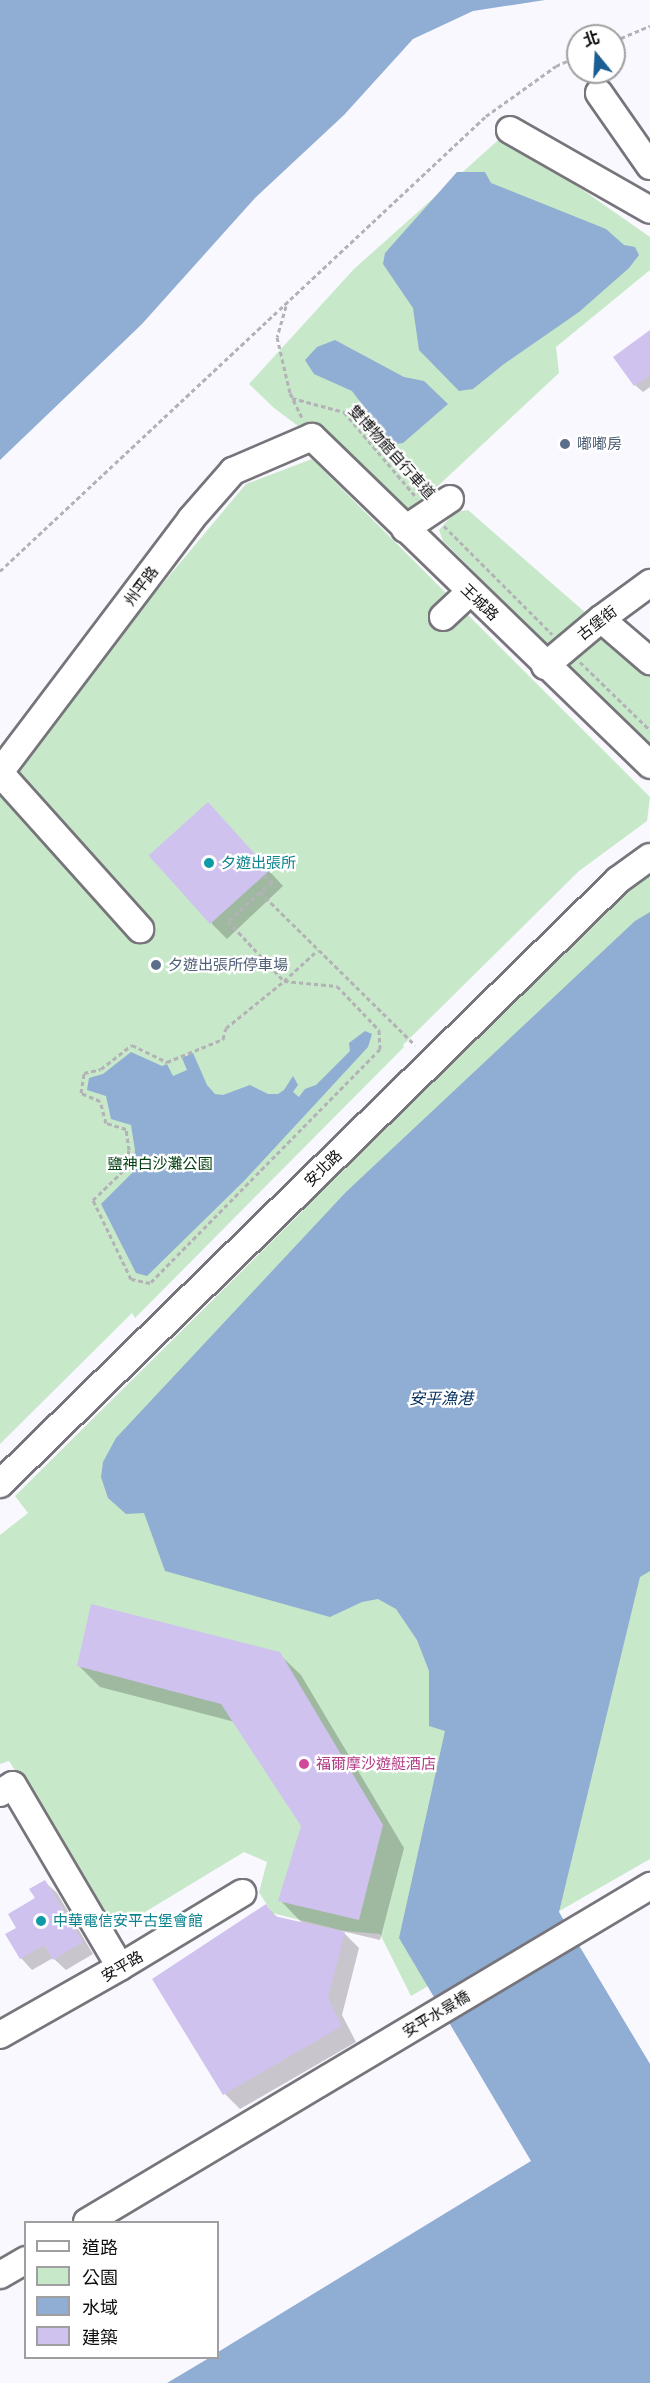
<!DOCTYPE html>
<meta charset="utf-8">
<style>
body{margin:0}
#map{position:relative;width:650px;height:2383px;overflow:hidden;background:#faf8ff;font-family:"IBM Plex Sans","Noto Sans TC",sans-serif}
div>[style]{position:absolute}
.green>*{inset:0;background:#c7e8c9}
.water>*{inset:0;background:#90add3}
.shadow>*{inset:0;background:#0003}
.building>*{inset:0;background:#d0c2ef;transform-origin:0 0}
.path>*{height:3px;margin-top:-1.5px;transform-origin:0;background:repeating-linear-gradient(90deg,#b3b2b7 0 4.5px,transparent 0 7.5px)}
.roads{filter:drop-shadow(2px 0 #77757b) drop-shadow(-2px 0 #77757b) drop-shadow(0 2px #77757b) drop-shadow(0 -2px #77757b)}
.minor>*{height:26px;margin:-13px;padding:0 13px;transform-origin:13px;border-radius:13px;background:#fff}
.dots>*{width:16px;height:16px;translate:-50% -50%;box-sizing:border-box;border:3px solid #fff;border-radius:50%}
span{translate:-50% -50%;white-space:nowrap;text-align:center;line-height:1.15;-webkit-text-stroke:4.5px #fff;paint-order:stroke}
.service-label{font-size:15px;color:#4e5e75}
.left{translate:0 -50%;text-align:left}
.street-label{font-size:15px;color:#101012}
.culture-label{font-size:15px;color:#0d838f}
.park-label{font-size:15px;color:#054013}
.hotel-label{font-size:15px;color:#b23c85}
.water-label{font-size:16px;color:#083361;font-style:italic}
.legend{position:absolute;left:24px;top:2221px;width:195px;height:138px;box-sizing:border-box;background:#fff;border:2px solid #9f9fa0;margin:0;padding:8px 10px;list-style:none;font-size:18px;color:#101012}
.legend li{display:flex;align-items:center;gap:12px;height:30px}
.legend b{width:30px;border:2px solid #9f9fa0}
.north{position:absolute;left:566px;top:24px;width:60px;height:60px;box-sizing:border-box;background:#fff;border:2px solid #9f9fa0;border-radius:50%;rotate:342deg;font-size:16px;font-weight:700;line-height:24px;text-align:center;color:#101012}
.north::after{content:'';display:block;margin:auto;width:21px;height:27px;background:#1a5e93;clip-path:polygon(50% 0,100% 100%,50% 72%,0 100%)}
</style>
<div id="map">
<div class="green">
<div style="clip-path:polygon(504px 135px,650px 237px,650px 270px,556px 347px,559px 373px,411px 511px,274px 408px,249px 384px,354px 269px)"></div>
<div style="clip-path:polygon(312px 459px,650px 797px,647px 821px,579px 871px,403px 1045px,404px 1047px,135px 1318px,132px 1313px,0 1444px,0 778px,246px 484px)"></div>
<div style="clip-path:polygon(468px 510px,650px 669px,650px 745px,443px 541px,439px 530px,455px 512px)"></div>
<div style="clip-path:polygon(650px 875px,650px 1859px,411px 1996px,380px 1934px,344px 1931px,272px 1913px,259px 1892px,267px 1862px,244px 1852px,117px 1929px,9px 1761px,0 1764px,0 1535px,28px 1513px,15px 1496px,475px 1040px,634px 886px)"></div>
</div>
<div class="water">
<div style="clip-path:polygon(0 0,545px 0,473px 11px,413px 39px,344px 115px,255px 198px,142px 324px,0 460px)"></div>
<div style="clip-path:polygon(457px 172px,485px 172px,491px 183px,606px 229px,624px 245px,635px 247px,639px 255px,629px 268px,579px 312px,504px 364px,473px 389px,459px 391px,419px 350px,413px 308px,383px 264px,385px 253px)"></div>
<div style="clip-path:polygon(335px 340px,404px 377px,424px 381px,448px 404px,403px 443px,387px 445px,379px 427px,352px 391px,314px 374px,305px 360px,317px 347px)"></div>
<div style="clip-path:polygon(650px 912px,650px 1571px,640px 1577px,559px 1912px,650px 2064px,650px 2383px,167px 2383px,209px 2358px,218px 2358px,218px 2352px,531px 2161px,399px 1938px,445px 1731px,429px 1726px,429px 1671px,417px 1640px,396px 1609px,378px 1599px,362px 1602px,330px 1617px,165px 1571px,144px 1513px,126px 1514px,108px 1498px,101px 1477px,103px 1462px,116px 1438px,346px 1192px,635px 921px)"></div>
<div style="clip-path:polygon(365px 1031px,372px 1034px,368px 1047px,244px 1181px,147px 1276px,136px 1273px,101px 1204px,132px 1173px,135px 1150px,131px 1125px,111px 1119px,106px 1096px,87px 1090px,89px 1078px,103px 1074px,131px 1052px,162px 1066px,167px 1064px,173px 1076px,187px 1070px,182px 1058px,193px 1053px,207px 1085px,215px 1094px,223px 1095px,250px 1085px,268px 1094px,278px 1094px,284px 1090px,293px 1076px,298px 1085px,293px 1092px,299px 1097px,305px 1089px,316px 1085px,350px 1051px,349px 1043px)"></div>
</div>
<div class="shadow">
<div style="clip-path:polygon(650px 332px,650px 387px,643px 392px,635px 385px)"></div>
<div style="clip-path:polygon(208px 804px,283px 886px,227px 939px,212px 924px)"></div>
<div style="clip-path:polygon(279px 1654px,301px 1675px,404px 1848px,380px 1940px,342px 1931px,359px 1948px,342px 2015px,356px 2042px,240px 2109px,225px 2094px,266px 1906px,278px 1918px,303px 1924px,280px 1900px,302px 1826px,235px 1722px,100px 1687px,79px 1666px)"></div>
<div style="clip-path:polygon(45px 1882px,57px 1893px,93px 1954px,66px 1970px,53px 1958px,32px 1970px,21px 1958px,18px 1928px)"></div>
</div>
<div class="building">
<div style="clip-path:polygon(650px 330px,650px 375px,634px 386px,613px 357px)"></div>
<div style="left:208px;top:802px;width:92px;height:80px;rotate:48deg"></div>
<div style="clip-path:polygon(91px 1604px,280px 1652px,383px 1825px,359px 1920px,278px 1901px,301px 1826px,221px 1704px,77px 1666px)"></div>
<div style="clip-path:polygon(45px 1880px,83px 1942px,53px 1960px,44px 1945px,20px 1959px,5px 1934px,16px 1928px,8px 1914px,35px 1898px,29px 1889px)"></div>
<div style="clip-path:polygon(266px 1904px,274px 1916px,345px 1932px,328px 1998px,342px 2026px,223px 2095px,152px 1979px)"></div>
</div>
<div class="path">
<div style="left:614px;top:41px;width:39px;rotate:-23deg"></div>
<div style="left:286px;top:306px;width:32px;rotate:106deg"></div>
<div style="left:277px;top:337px;width:57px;rotate:76.9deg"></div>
<div style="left:290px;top:393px;width:30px;rotate:64deg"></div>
<div style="left:292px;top:398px;width:54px;rotate:15.1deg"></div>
<div style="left:344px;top:412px;width:113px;rotate:49.7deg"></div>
<div style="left:444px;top:526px;width:153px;rotate:45deg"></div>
<div style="left:0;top:571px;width:666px;rotate:-43.11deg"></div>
<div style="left:486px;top:116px;width:86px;rotate:-35.5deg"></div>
<div style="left:556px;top:66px;width:24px;rotate:-24deg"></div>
<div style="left:580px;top:662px;width:98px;rotate:44.2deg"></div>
<div style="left:264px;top:875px;width:11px;rotate:41deg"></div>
<div style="left:272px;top:882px;width:16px;rotate:140deg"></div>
<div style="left:260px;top:892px;width:218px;rotate:44.6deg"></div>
<div style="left:260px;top:892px;width:43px;rotate:137.8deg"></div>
<div style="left:228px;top:921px;width:82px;rotate:47deg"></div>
<div style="left:284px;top:981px;width:53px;rotate:5.4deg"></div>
<div style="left:337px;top:986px;width:61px;rotate:46.3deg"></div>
<div style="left:379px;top:1030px;width:19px;rotate:87deg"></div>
<div style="left:380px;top:1049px;width:328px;rotate:134.5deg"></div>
<div style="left:150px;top:1283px;width:19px;rotate:-168deg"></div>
<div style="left:131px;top:1279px;width:88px;rotate:-115.7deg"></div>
<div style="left:93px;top:1200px;width:46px;rotate:-44.1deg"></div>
<div style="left:126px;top:1168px;width:18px;rotate:-81deg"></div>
<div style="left:129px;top:1150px;width:21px;rotate:-98deg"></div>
<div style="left:126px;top:1129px;width:21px;rotate:-163deg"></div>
<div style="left:106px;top:1123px;width:23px;rotate:-105deg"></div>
<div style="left:100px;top:1101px;width:21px;rotate:-157deg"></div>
<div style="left:81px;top:1093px;width:20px;rotate:-81deg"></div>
<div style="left:84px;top:1073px;width:17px;rotate:-13deg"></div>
<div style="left:101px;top:1069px;width:39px;rotate:-38deg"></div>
<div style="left:132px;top:1045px;width:39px;rotate:26deg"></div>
<div style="left:167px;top:1062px;width:61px;rotate:-22.3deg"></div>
<div style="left:223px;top:1039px;width:11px;rotate:-75deg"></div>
<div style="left:226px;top:1028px;width:75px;rotate:-39deg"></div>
<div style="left:284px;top:981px;width:46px;rotate:-42.4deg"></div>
</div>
<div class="roads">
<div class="minor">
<div style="left:599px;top:93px;width:89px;rotate:55.1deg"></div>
<div style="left:510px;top:130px;width:161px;rotate:29.7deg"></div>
<div style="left:405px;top:529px;width:54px;rotate:-33.7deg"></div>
<div style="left:443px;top:617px;width:37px;rotate:-43deg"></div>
<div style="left:601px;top:619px;width:65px;rotate:40.6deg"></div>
<div style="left:545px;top:666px;width:73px;rotate:-40deg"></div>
<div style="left:601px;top:619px;width:61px;rotate:-36.3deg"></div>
<div style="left:0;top:772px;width:317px;rotate:-52.9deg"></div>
<div style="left:191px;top:519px;width:64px;rotate:-48.8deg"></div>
<div style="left:233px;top:471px;width:86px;rotate:-23.3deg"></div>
<div style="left:312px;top:437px;width:471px;rotate:44.1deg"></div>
<div style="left:0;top:773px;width:210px;rotate:48.1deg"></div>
<div style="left:0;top:1484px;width:864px;rotate:-44.34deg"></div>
<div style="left:618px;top:880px;width:39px;rotate:-36deg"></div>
<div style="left:0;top:1793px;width:15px;rotate:-32deg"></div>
<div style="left:13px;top:1785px;width:211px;rotate:59.5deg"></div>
<div style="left:0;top:2035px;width:138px;rotate:-29.5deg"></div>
<div style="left:120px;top:1967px;width:143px;rotate:-31.2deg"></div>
<div style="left:87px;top:2222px;width:656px;rotate:-30.83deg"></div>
<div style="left:0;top:2275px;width:30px;rotate:-30deg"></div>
</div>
</div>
<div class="dots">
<div style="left:565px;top:444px;background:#5c6f8a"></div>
<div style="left:209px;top:863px;background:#0f9aa8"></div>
<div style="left:156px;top:965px;background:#5c6f8a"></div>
<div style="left:304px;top:1764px;background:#d1479c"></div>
<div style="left:41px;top:1921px;background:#0f9aa8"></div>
</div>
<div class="service-label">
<span class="left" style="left:577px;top:444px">嘟嘟房</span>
<span class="left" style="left:168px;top:965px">夕遊出張所停車場</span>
</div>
<div class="street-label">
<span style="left:392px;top:452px;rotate:48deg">雙博物館自行車道</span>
<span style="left:141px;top:586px;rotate:-53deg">州平路</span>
<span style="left:480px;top:602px;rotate:44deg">王城路</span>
<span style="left:597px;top:623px;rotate:-38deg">古堡街</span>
<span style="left:323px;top:1168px;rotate:-44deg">安北路</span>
<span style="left:122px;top:1966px;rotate:-30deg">安平路</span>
<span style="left:436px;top:2014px;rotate:-31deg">安平水景橋</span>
</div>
<div class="culture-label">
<span class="left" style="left:221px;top:863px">夕遊出張所</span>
<span class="left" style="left:53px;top:1921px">中華電信安平古堡會館</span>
</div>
<div class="park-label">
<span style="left:160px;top:1164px">鹽神白沙灘公園</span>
</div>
<div class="hotel-label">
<span class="left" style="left:316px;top:1764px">福爾摩沙遊艇酒店</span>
</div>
<div class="water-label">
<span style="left:441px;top:1398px">安平漁港</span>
</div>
<ul class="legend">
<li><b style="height:8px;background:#fff"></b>道路</li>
<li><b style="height:16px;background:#c7e8c9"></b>公園</li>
<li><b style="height:16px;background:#90add3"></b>水域</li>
<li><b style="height:16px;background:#d0c2ef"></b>建築</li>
</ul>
<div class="north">北</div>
</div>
